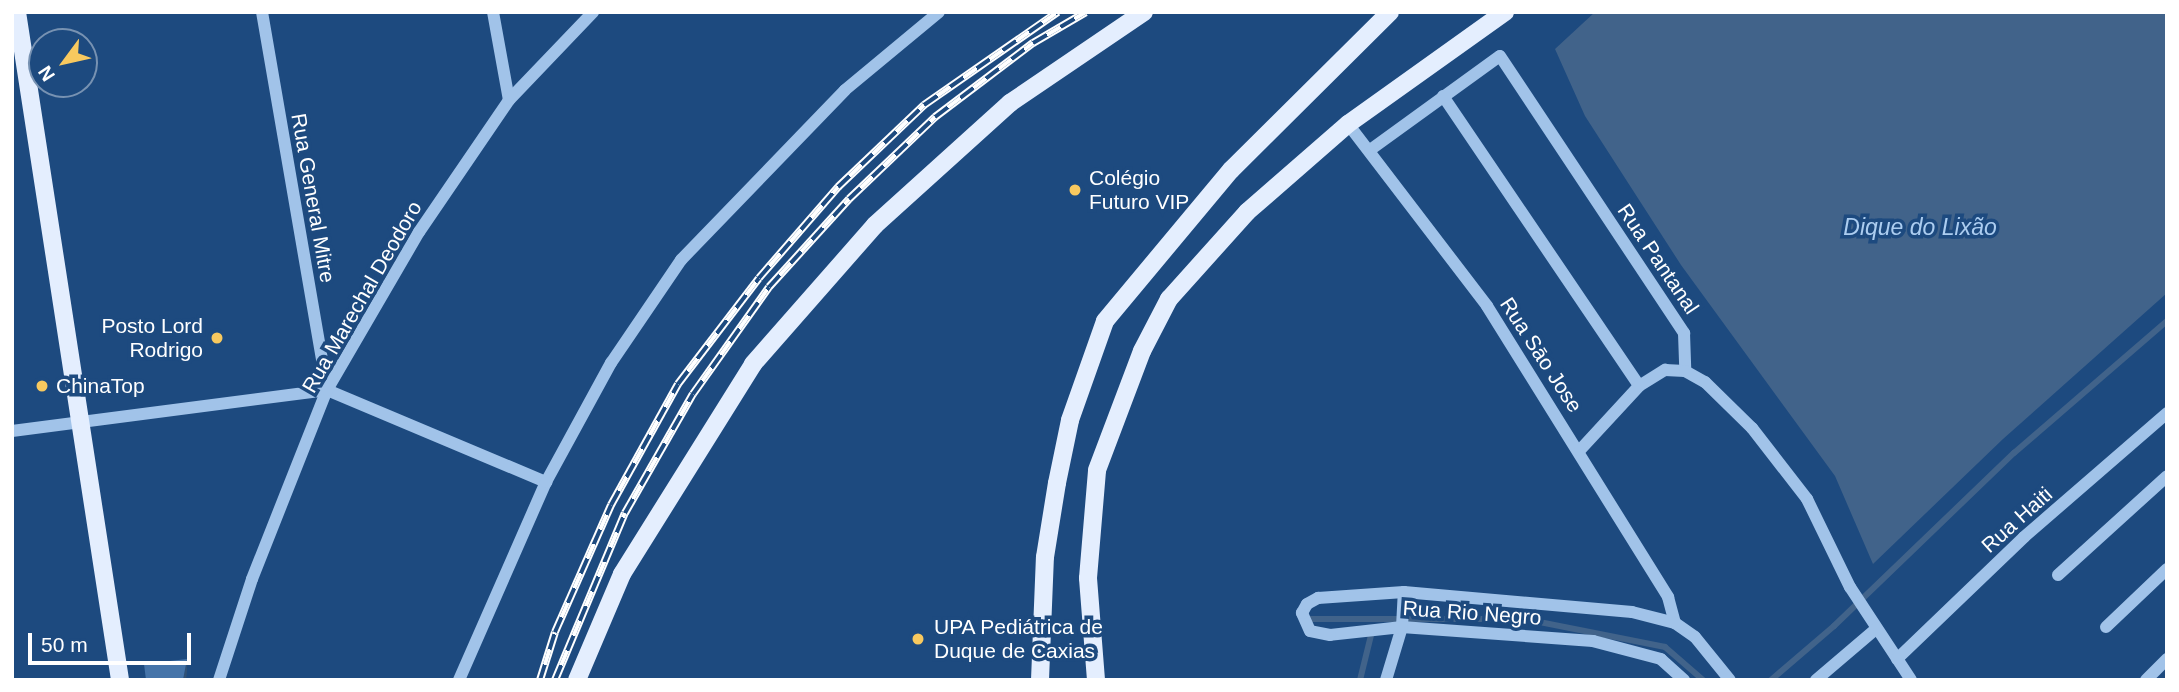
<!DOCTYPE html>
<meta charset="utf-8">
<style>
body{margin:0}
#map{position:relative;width:2179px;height:692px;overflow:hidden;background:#1d4a7f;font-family:Helvetica,sans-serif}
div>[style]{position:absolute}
.water>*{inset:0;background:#41638a}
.stream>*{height:6px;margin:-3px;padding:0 3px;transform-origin:3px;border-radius:3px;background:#41638a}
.minor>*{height:12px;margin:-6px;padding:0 6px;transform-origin:6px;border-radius:6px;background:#a1c3e9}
.major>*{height:18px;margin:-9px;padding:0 9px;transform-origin:9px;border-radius:9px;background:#e4eefe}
.rail>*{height:8px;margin-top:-4px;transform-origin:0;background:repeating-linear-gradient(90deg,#1d4a7f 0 16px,#fff 0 32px);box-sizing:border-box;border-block:2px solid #fff}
.shaded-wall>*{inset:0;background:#305176}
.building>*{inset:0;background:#4574a9}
.dots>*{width:19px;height:19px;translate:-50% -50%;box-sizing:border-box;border:4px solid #1d4a7f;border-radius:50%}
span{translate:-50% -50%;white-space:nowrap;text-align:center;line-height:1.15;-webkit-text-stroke:7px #1d4a7f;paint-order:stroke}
.poi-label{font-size:21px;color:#fff}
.left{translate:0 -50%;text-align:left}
.right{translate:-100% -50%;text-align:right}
.street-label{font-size:21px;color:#fff}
.water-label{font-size:23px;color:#accdf0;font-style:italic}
.frame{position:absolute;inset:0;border:14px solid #fff;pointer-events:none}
.north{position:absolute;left:28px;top:28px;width:70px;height:70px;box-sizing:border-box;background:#1d4a7f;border:2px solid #7792b2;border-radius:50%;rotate:237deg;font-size:19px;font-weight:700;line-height:28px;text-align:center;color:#fff}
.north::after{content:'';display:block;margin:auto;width:24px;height:32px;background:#f8c95f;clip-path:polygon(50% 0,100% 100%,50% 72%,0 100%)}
.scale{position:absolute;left:28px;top:633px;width:163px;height:32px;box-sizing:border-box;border:4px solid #fff;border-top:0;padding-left:9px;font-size:21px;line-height:24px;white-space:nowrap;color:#fff;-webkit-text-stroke:5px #1d4a7f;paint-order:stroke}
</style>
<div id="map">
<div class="water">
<div style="clip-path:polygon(1595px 12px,2167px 12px,2167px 293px,2003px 439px,1873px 564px,1835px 476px,1681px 265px,1585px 116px,1555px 49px)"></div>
</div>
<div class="stream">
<div style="left:1308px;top:619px;width:216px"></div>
<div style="left:1524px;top:619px;width:144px;rotate:11.2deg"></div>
<div style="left:1665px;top:647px;width:50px;rotate:41deg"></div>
<div style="left:1360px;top:680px;width:50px;rotate:-76.2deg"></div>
<div style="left:1771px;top:680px;width:83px;rotate:-40.6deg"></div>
<div style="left:1834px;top:626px;width:250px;rotate:-43.9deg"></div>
<div style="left:2014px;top:453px;width:202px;rotate:-40.8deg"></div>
</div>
<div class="minor">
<div style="left:262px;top:12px;width:384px;rotate:80.2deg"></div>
<div style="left:493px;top:12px;width:89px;rotate:79.7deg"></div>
<div style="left:1443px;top:96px;width:350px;rotate:55.9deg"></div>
<div style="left:1348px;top:124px;width:229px;rotate:52.6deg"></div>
<div style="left:1487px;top:306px;width:343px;rotate:58.1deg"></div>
<div style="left:1668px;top:597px;width:27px;rotate:75deg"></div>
<div style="left:1370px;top:150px;width:160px;rotate:-35.9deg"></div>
<div style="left:1500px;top:56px;width:333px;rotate:56.4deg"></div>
<div style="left:1684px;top:333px;width:38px;rotate:88deg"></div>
<div style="left:12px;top:431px;width:318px;rotate:-7.4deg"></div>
<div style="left:327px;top:390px;width:238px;rotate:22.8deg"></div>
<div style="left:1580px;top:450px;width:87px;rotate:-47.3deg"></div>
<div style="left:1639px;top:386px;width:31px;rotate:-32deg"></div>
<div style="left:1665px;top:370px;width:20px;rotate:3deg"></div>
<div style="left:1685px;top:371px;width:23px;rotate:29deg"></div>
<div style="left:1705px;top:382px;width:66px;rotate:44.4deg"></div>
<div style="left:1752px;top:428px;width:90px;rotate:52.2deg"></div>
<div style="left:1807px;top:499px;width:98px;rotate:64deg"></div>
<div style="left:1850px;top:587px;width:111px;rotate:56.7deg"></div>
<div style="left:2058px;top:575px;width:147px;rotate:-42.2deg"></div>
<div style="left:2106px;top:627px;width:84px;rotate:-43.6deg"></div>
<div style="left:1897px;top:659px;width:176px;rotate:-43.8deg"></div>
<div style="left:2024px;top:537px;width:189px;rotate:-40.9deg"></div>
<div style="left:219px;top:680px;width:106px;rotate:-71.9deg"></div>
<div style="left:252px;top:579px;width:203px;rotate:-68.4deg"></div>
<div style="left:327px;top:390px;width:183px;rotate:-59.8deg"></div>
<div style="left:419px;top:232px;width:160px;rotate:-55.7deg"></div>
<div style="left:509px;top:100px;width:122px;rotate:-46.3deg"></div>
<div style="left:459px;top:680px;width:216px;rotate:-66.3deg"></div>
<div style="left:546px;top:482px;width:136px;rotate:-61.4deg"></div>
<div style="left:611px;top:363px;width:125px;rotate:-55.8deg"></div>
<div style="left:681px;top:260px;width:236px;rotate:-46deg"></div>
<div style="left:845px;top:90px;width:122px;rotate:-39.7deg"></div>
<div style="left:1386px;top:680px;width:55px;rotate:-73.2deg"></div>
<div style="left:1402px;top:627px;width:35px;rotate:-87deg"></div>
<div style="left:1684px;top:680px;width:31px;rotate:-138deg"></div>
<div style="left:1661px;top:659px;width:70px;rotate:-165.2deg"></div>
<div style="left:1593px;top:641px;width:192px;rotate:-175.8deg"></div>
<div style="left:1402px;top:627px;width:72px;rotate:173.7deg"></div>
<div style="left:1330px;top:635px;width:20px;rotate:-169deg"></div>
<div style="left:1310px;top:631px;width:20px;rotate:-114deg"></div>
<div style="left:1302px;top:613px;width:10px;rotate:-61deg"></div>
<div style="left:1307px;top:604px;width:13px;rotate:-29deg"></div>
<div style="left:1318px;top:598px;width:86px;rotate:-4deg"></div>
<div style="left:1404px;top:592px;width:229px;rotate:5deg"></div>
<div style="left:1632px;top:612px;width:44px;rotate:14.3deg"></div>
<div style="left:1675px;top:623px;width:24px;rotate:35deg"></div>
<div style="left:1695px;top:637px;width:55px;rotate:50.9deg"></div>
<div style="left:1816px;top:680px;width:79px;rotate:-40.4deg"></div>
<div style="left:2146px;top:680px;width:30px;rotate:-45deg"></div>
</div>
<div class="major">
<div style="left:17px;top:12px;width:676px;rotate:81.23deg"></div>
<div style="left:577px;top:680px;width:115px;rotate:-67deg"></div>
<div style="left:622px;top:574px;width:248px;rotate:-58deg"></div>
<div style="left:753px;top:364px;width:185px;rotate:-48.7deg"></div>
<div style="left:875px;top:225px;width:182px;rotate:-42.1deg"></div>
<div style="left:1010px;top:103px;width:162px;rotate:-34.2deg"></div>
<div style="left:1040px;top:680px;width:123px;rotate:-87.7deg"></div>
<div style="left:1045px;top:557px;width:75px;rotate:-80.8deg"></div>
<div style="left:1057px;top:483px;width:64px;rotate:-78.3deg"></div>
<div style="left:1070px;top:420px;width:105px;rotate:-70.5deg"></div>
<div style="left:1105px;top:321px;width:197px;rotate:-50.2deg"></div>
<div style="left:1231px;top:170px;width:224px;rotate:-44.8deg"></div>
<div style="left:1096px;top:680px;width:102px;rotate:-94.5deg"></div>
<div style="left:1088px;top:578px;width:108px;rotate:-85.2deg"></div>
<div style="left:1097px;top:470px;width:127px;rotate:-69.3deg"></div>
<div style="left:1142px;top:351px;width:59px;rotate:-62.6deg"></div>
<div style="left:1169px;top:299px;width:117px;rotate:-48.1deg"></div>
<div style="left:1247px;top:212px;width:134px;rotate:-41.1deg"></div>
<div style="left:1348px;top:124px;width:193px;rotate:-35.5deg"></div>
</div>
<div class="rail">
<div style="left:540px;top:680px;width:50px;rotate:-72.6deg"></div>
<div style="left:555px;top:632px;width:139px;rotate:-66.2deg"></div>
<div style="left:611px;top:505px;width:138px;rotate:-61deg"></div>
<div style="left:678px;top:384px;width:133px;rotate:-52.6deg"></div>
<div style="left:759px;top:278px;width:121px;rotate:-49deg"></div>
<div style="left:838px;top:187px;width:119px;rotate:-43.6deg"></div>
<div style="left:924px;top:105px;width:163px;rotate:-34.8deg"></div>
<div style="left:555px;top:680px;width:181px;rotate:-67.3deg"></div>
<div style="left:625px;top:513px;width:137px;rotate:-60.3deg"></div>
<div style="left:693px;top:394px;width:131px;rotate:-54.6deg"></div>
<div style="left:769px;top:287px;width:119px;rotate:-47.7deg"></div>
<div style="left:849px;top:199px;width:119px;rotate:-43.6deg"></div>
<div style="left:935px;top:117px;width:123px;rotate:-37.1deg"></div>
<div style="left:1033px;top:43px;width:61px;rotate:-30.3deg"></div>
</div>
<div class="shaded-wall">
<div style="clip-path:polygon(187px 659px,187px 672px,186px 680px,183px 680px)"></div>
</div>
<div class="building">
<div style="clip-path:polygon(187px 659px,183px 680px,146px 680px,144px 664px)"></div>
</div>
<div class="dots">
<div style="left:1075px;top:190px;background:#f8c95f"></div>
<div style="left:217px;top:338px;background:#f8c95f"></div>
<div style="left:42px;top:386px;background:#f8c95f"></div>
<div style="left:918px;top:639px;background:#f8c95f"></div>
</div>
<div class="poi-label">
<span class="left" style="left:1089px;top:190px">Colégio<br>Futuro VIP</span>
<span class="right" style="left:203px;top:338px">Posto Lord<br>Rodrigo</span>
<span class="left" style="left:56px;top:386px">ChinaTop</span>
<span class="left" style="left:934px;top:639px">UPA Pediátrica de<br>Duque de Caxias</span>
</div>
<div class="street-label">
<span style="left:313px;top:198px;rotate:80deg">Rua General Mitre</span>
<span style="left:1658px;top:259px;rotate:56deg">Rua Pantanal</span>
<span style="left:362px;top:297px;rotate:-60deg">Rua Marechal Deodoro</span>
<span style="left:1541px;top:355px;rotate:57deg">Rua Sāo Jose</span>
<span style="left:2017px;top:520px;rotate:-42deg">Rua Haiti</span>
<span style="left:1472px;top:613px;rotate:4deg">Rua Rio Negro</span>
</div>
<div class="water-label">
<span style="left:1920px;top:227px">Dique do Lixão</span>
</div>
<div class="frame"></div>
<div class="north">N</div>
<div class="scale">50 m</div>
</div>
